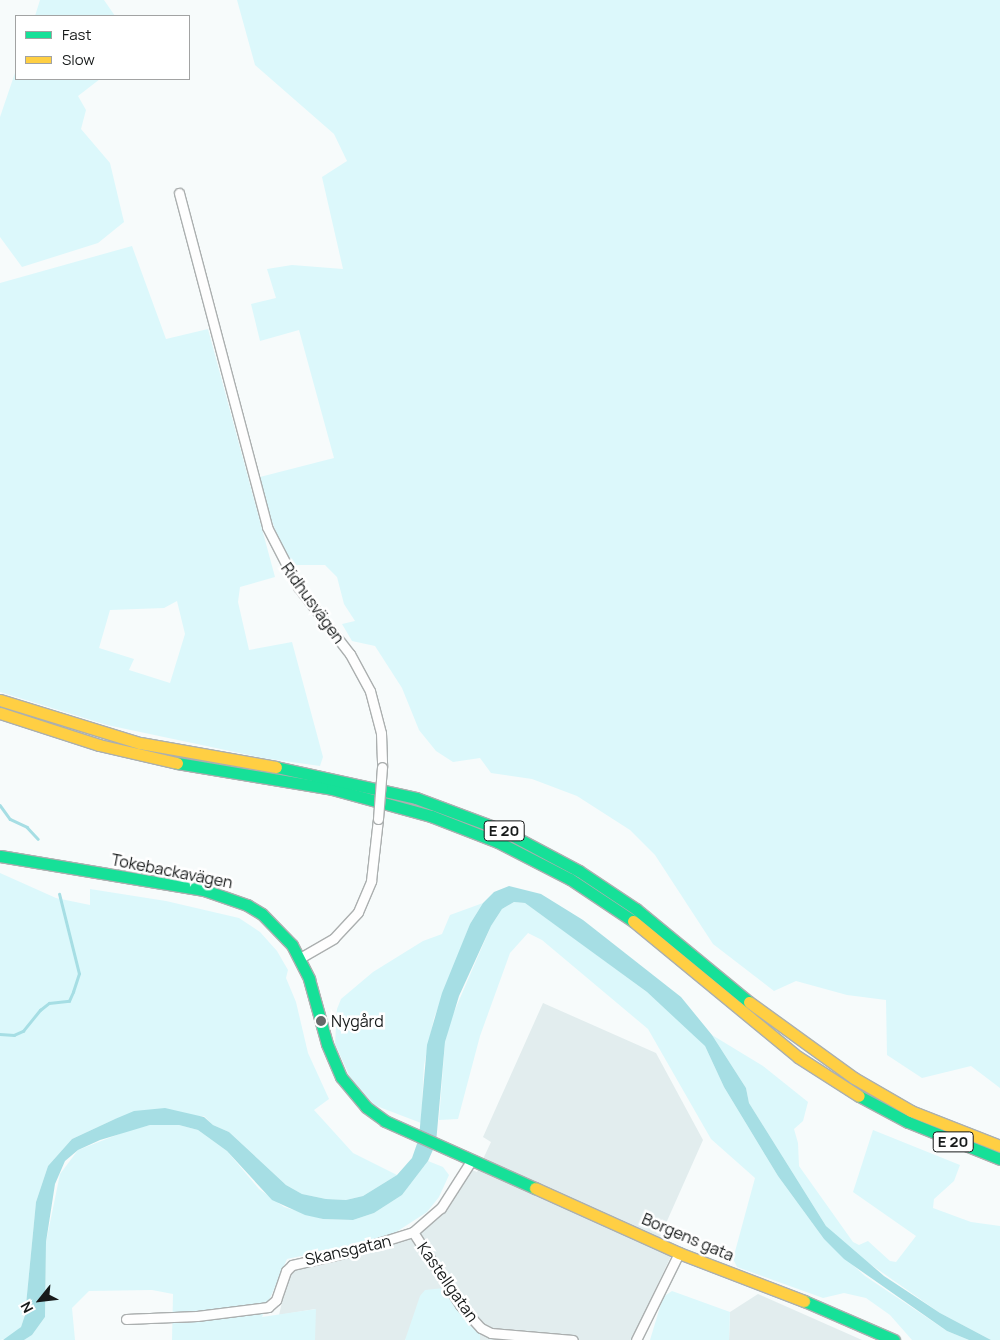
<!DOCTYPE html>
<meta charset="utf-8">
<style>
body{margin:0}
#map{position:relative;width:1000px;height:1340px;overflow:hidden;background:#f7fbfb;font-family:Manrope,sans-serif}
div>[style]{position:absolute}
.built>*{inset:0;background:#e2edee}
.green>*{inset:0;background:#dcf8fb}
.water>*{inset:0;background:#a6dee4}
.stream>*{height:2.5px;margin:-1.25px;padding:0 1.25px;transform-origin:1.25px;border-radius:1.25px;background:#a6dee4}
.roads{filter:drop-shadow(1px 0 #abafaf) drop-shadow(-1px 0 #abafaf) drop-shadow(0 1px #abafaf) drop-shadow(0 -1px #abafaf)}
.street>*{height:9px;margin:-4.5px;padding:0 4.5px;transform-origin:4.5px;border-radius:4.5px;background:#fefefe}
.fast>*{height:11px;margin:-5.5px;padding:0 5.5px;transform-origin:5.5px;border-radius:5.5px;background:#16e098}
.slow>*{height:11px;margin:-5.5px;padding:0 5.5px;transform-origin:5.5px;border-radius:5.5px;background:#ffcf43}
.bridges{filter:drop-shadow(1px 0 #abafaf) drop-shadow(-1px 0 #abafaf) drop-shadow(0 1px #abafaf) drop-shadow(0 -1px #abafaf)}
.street-bridge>*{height:9px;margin:-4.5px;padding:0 4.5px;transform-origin:4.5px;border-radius:4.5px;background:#fefefe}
.dots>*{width:14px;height:14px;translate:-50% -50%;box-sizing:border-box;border:2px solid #fff;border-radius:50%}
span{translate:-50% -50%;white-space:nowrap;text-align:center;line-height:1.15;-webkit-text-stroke:5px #fff;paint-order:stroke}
.shield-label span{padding:1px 4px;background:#fff;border:1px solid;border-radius:4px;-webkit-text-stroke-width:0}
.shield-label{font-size:15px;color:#171a1a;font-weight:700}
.street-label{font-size:16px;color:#171a1a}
.poi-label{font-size:16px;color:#171a1a}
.left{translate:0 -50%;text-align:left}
.legend{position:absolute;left:15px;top:15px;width:175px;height:65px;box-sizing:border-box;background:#fff;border:1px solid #a2a3a3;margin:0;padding:6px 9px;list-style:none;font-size:15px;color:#171a1a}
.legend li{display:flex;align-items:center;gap:10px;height:25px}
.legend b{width:25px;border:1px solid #a2a3a3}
.north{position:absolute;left:15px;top:1275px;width:50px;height:50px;-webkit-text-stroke:4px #fff;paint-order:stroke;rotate:241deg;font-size:14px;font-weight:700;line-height:20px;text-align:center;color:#171a1a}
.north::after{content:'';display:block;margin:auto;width:18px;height:22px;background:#171a1a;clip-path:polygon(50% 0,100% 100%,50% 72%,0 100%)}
</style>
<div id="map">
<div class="built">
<div style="clip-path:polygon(543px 1003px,656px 1053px,703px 1140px,655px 1248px,671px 1256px,632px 1340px,480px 1340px,480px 1334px,470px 1326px,444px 1288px,405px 1340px,315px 1340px,315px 1309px,279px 1315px,290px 1269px,413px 1238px,446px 1208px,472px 1170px,477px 1172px,491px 1142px,483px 1137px)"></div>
<div style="clip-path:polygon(758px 1294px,862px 1340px,729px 1340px,730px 1312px)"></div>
</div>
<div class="green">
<div style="clip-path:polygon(40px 0,104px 0,115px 16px,35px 16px)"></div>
<div style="clip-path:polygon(237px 0,1000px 0,1000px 1088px,971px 1066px,922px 1078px,887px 1055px,886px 1000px,847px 995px,796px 981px,774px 991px,713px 944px,655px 855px,630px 830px,577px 796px,532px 779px,491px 773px,480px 758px,453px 762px,436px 751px,419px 730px,402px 688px,375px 646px,352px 641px,342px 624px,355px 621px,344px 604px,337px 577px,325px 565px,288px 565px,256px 478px,334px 458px,299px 330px,260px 341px,251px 304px,276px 298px,267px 269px,292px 265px,343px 269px,322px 177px,347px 161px,334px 134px,255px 65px)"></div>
<div style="clip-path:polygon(16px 70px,16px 79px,100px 79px,78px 96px,86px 110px,81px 129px,110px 163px,124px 222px,98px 243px,22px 267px,0 237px,0 117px)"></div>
<div style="clip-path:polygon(evenodd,132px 246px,166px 339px,208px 329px,275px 577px,240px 587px,238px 602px,249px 650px,292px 642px,323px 757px,320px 766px,263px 758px,107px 725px,0 692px,0 283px,132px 246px,177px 601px,185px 634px,170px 683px,129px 670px,134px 659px,99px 648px,110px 610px,164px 608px,177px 601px)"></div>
<div style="clip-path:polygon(0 873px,56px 898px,90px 905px,90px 889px,166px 901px,239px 918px,260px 932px,277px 951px,288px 970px,286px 978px,296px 1002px,308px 1053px,329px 1099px,314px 1110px,353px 1153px,397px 1175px,363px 1196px,346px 1200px,326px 1199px,302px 1194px,286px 1185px,229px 1132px,213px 1125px,204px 1116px,115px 1119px,72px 1139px,48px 1166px,36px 1202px,25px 1315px,21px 1327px,9px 1338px,0 1340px)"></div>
<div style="clip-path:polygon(514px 902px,525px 903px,575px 939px,647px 992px,689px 1030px,705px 1046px,724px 1087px,778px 1176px,824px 1239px,865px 1276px,947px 1331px,969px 1340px,912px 1340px,890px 1315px,866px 1298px,844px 1293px,823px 1298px,737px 1267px,733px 1259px,755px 1178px,711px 1139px,648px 1029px,542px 940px,528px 933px,510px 953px,480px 1036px,458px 1119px,439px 1120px,445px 1042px,451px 1019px,491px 926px,502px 909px)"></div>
<div style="clip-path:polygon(483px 903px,470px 924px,434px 1018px,424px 1065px,421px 1123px,374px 1105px,350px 1077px,335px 1044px,337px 1009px,341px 999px,373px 972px,423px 941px,442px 934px,450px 915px)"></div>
<div style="clip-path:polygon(712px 1035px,763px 1066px,808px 1102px,803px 1121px,794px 1129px,798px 1143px,799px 1166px,853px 1242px,859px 1245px,868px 1241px,890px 1261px,896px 1262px,916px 1236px,853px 1192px,873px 1130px,960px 1165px,954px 1181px,934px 1199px,933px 1208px,971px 1222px,1000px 1226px,1000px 1340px,991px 1340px,940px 1313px,860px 1257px,826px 1226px,749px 1103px,746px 1088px)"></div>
<div style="clip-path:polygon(150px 1125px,179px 1125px,198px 1130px,227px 1151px,259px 1189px,284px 1207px,323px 1219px,353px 1220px,374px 1213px,402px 1195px,428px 1161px,443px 1167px,449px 1175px,439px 1197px,427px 1212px,387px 1238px,287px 1259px,262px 1317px,316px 1309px,315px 1340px,172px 1340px,173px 1294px,152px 1290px,89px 1291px,72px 1308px,75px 1340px,24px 1340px,32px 1335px,45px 1317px,46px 1242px,60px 1174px,78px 1150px,127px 1131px)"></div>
<div style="clip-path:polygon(444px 1288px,470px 1326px,480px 1334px,480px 1340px,405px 1340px,420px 1296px,425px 1290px)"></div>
<div style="clip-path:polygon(672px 1291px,730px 1312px,729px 1340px,650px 1340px,663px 1297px)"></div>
</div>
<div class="water">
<div style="clip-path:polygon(509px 886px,541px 894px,583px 920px,681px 997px,712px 1035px,746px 1088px,749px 1103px,826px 1226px,884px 1276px,940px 1313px,991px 1340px,969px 1340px,947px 1331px,844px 1259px,824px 1239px,778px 1176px,724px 1087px,705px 1046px,647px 992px,525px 903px,514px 902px,502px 909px,491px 926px,459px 996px,445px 1042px,436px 1143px,428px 1161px,402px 1195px,374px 1213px,353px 1220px,323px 1219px,305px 1215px,272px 1200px,227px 1151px,198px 1130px,179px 1125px,150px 1125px,100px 1140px,78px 1150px,65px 1161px,55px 1184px,46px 1242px,45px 1317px,32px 1335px,24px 1340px,3px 1340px,21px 1327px,25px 1315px,36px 1202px,48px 1166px,72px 1139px,115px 1119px,134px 1111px,165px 1108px,204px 1117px,213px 1125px,229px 1132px,286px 1185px,302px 1194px,326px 1199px,346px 1200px,363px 1196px,397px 1175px,412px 1158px,419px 1138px,427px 1045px,442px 993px,470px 924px,483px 903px,494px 892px)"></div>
</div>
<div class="stream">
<div style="left:0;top:805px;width:17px;rotate:54deg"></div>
<div style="left:10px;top:819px;width:19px;rotate:25deg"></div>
<div style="left:27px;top:827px;width:16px;rotate:47deg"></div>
<div style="left:0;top:1034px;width:14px;rotate:4deg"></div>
<div style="left:14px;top:1035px;width:10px;rotate:-24deg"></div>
<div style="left:23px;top:1031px;width:27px;rotate:-51deg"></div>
<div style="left:40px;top:1010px;width:11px;rotate:-38deg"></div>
<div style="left:49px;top:1003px;width:20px;rotate:-6deg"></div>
<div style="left:69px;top:1001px;width:10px;rotate:-66deg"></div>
<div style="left:73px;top:992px;width:19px;rotate:-72deg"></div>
<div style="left:79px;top:974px;width:82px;rotate:-104deg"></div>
</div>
<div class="roads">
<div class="street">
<div style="left:179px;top:193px;width:345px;rotate:75.2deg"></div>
<div style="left:267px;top:527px;width:68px;rotate:62.7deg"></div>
<div style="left:298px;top:587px;width:85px;rotate:52.2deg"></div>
<div style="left:350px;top:654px;width:42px;rotate:61.6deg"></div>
<div style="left:370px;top:691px;width:43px;rotate:75.3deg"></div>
<div style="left:381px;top:733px;width:34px;rotate:88deg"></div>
<div style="left:300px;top:958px;width:39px;rotate:-30deg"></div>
<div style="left:334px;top:938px;width:35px;rotate:-47deg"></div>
<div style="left:358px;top:912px;width:34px;rotate:-67deg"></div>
<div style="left:371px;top:881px;width:62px;rotate:-83.6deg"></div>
<div style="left:413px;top:1232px;width:87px;rotate:57.2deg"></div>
<div style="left:460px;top:1305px;width:31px;rotate:48deg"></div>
<div style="left:481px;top:1328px;width:11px;rotate:27deg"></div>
<div style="left:491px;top:1333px;width:82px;rotate:4.9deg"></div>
<div style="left:126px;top:1319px;width:71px;rotate:-2.4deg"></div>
<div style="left:197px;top:1316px;width:72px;rotate:-7.2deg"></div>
<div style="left:268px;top:1307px;width:11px;rotate:-41deg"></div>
<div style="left:276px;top:1300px;width:31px;rotate:-71deg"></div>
<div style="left:286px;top:1271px;width:8px;rotate:-45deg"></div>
<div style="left:292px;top:1265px;width:58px;rotate:-12.8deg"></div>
<div style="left:349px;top:1252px;width:67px;rotate:-17.4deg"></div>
<div style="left:413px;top:1232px;width:37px;rotate:-41deg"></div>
<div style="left:441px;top:1208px;width:56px;rotate:-57.4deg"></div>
<div style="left:636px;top:1340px;width:97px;rotate:-63.7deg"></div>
</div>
<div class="fast">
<div style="left:177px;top:763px;width:157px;rotate:9.5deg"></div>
<div style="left:332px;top:789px;width:103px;rotate:15.3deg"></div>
<div style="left:431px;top:816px;width:72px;rotate:21.2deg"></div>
<div style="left:498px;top:842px;width:81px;rotate:27.2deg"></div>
<div style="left:570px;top:879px;width:76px;rotate:33.7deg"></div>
<div style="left:276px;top:767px;width:143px;rotate:12.5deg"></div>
<div style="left:416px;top:798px;width:92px;rotate:20.4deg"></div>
<div style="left:502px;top:830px;width:87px;rotate:28deg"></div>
<div style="left:579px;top:871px;width:69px;rotate:33.7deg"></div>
<div style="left:636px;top:909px;width:146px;rotate:39.5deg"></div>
<div style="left:0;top:856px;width:207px;rotate:9.5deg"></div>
<div style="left:204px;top:890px;width:46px;rotate:19.2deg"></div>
<div style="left:247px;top:905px;width:17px;rotate:31deg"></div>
<div style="left:262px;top:914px;width:43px;rotate:45.9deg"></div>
<div style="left:292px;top:945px;width:38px;rotate:63deg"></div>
<div style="left:309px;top:979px;width:67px;rotate:74.5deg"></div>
<div style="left:327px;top:1044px;width:36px;rotate:67deg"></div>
<div style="left:341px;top:1077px;width:39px;rotate:50deg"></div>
<div style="left:366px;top:1107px;width:24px;rotate:36deg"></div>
<div style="left:385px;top:1121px;width:164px;rotate:24.1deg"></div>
<div style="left:859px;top:1096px;width:55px;rotate:28deg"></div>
<div style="left:908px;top:1122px;width:99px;rotate:21.9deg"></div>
<div style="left:804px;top:1301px;width:98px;rotate:23.4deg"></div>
</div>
<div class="slow">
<div style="left:0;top:700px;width:146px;rotate:17.1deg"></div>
<div style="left:140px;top:743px;width:138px;rotate:10deg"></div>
<div style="left:0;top:713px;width:104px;rotate:17.9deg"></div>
<div style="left:99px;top:745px;width:80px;rotate:13deg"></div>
<div style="left:633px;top:921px;width:214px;rotate:39.5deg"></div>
<div style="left:798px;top:1057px;width:72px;rotate:32.6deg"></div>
<div style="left:749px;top:1002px;width:130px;rotate:35.9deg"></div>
<div style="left:854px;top:1078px;width:66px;rotate:30.1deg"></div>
<div style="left:911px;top:1111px;width:96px;rotate:21.5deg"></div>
<div style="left:535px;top:1188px;width:158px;rotate:24.3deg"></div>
<div style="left:679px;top:1253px;width:134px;rotate:21deg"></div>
</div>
</div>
<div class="bridges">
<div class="street-bridge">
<div style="left:378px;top:819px;width:52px;rotate:-85.6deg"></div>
</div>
</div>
<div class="dots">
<div style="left:321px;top:1021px;background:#656969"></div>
</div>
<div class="shield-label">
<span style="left:504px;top:831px">E 20</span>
<span style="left:953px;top:1142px">E 20</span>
</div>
<div class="street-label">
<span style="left:313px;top:603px;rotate:54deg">Ridhusvägen</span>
<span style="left:172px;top:871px;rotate:11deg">Tokebackavägen</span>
<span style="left:688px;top:1237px;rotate:23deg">Borgens gata</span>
<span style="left:348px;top:1250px;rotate:-13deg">Skansgatan</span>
<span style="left:448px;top:1282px;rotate:55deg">Kastellgatan</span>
</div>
<div class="poi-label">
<span class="left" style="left:331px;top:1021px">Nygård</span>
</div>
<ul class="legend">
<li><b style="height:6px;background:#16e098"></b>Fast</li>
<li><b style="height:6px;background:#ffcf43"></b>Slow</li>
</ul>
<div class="north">N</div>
</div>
